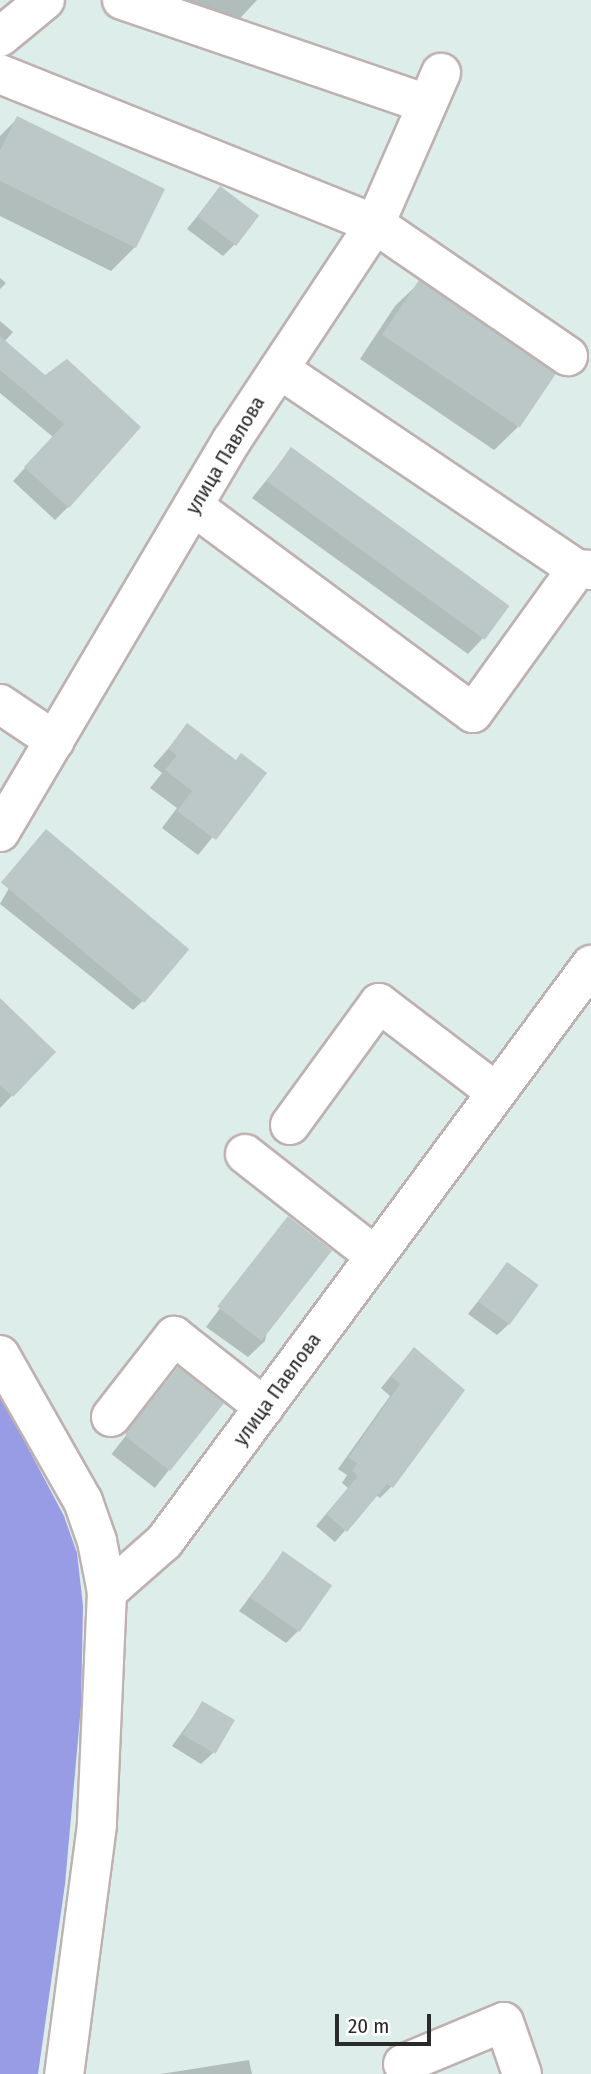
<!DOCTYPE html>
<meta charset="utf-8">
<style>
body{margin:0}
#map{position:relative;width:591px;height:2074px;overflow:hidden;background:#dcedea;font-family:"Fira Sans Condensed",sans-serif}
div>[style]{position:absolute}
.green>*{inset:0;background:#989ce4}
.shadow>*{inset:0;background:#0003;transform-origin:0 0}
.building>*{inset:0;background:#bcc8c7;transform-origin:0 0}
.roads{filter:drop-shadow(2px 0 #beb1b0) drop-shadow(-2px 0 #beb1b0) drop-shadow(0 2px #beb1b0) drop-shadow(0 -2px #beb1b0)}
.minor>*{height:38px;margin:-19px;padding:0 19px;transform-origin:19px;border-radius:19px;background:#fff}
span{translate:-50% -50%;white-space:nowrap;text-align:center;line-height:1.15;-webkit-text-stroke:6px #fff;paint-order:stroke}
.street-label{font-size:21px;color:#2a2a2a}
.scale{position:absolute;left:335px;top:2014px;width:96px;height:32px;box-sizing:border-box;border:4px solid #2a2a2a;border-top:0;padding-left:9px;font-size:21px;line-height:24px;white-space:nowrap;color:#2a2a2a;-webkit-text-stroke:5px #fff;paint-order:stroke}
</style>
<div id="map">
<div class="green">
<div style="clip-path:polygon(0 1395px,64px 1516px,77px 1553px,83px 1606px,81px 1706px,65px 1884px,38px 2074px,0 2074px)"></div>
</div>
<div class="shadow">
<div style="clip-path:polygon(159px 0,257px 0,232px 27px)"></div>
<div style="clip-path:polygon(17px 119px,135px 247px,111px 271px,0 216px,0 136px)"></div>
<div style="clip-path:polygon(220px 188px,235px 244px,223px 256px,187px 229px)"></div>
<div style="clip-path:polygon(0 278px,6px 283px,0 289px)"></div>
<div style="clip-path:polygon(419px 283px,518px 427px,494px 450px,360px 359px,395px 306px)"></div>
<div style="clip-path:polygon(0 321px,13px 332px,4px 342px,45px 377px,67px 361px,68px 507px,55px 520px,13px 481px,53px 437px,0 393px)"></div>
<div style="clip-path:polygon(291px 450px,484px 637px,468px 654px,252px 498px)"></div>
<div style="clip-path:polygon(188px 726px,235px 762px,265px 773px,198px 855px,162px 828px,177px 808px,150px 788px,162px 773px,153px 766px)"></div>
<div style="clip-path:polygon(46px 831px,146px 998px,133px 1010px,0 904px,34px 844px)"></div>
<div style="clip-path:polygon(0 1002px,54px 1052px,0 1108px)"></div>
<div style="clip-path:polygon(288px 1218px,265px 1341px,248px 1357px,206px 1327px)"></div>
<div style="clip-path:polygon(507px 1264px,509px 1324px,497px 1335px,468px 1314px)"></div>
<div style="clip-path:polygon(403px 1361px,463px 1390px,391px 1487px,380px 1498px,376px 1495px,335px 1542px,316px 1526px,348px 1488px,342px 1483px,347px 1475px,338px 1469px,390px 1396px,381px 1388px)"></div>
<div style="left:178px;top:1369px;width:55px;height:108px;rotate:38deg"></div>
<div style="clip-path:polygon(283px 1553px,298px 1631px,286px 1643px,239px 1611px)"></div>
<div style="clip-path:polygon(203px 1703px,213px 1753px,201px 1764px,172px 1746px)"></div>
<div style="clip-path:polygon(249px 2060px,252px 2074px,161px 2074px)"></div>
</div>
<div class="building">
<div style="clip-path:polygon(17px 116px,165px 189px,136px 248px,0 181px,0 151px)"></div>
<div style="left:220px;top:186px;width:49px;height:38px;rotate:37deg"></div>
<div style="left:419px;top:280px;width:166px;height:66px;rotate:34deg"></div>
<div style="clip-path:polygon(0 336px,45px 375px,67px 359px,141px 427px,69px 508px,24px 467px,64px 424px,0 370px)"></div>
<div style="left:291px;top:447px;width:270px;height:42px;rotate:36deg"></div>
<div style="clip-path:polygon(187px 723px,236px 760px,241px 753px,267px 773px,216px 840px,177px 811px,192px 791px,165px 770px,177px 755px,168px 749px)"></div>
<div style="left:46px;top:829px;width:187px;height:70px;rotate:40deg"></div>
<div style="clip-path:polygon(0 998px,56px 1052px,13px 1097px,0 1085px)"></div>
<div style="left:288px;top:1216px;width:56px;height:115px;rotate:38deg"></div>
<div style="left:507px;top:1262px;width:39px;height:49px;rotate:36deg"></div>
<div style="clip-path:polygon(414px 1347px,465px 1390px,393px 1488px,387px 1484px,347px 1532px,326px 1514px,358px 1476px,352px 1471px,357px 1463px,348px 1458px,400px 1384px,391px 1376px)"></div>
<div style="clip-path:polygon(178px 1367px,224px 1403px,170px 1471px,126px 1437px,126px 1432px)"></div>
<div style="left:283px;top:1551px;width:60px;height:57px;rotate:35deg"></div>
<div style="left:202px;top:1701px;width:38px;height:39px;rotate:30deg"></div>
</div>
<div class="roads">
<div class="minor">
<div style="left:122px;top:0;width:322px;rotate:18.8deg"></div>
<div style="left:0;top:37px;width:58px;rotate:-39.4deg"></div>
<div style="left:0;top:74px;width:404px;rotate:21.8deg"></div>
<div style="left:375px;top:224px;width:234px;rotate:34.4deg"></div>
<div style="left:279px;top:369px;width:359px;rotate:33.9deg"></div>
<div style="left:577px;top:569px;width:14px;rotate:4deg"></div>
<div style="left:193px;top:506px;width:348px;rotate:36.5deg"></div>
<div style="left:473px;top:713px;width:178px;rotate:-54.2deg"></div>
<div style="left:0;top:704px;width:66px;rotate:33.9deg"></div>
<div style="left:0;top:832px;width:456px;rotate:-59.4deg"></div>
<div style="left:232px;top:440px;width:259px;rotate:-56.5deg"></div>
<div style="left:375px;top:224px;width:165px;rotate:-66.4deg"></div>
<div style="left:290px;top:1125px;width:151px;rotate:-53.9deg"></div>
<div style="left:379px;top:1003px;width:147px;rotate:37.3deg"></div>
<div style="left:245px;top:1154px;width:165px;rotate:38.1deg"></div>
<div style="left:0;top:1355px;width:168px;rotate:60.4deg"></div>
<div style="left:83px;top:1501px;width:42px;rotate:70.7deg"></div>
<div style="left:97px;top:1541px;width:52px;rotate:78.9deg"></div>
<div style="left:107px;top:1592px;width:233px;rotate:92.5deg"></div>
<div style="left:97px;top:1825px;width:251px;rotate:97.5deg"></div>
<div style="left:111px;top:1417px;width:103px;rotate:-52.1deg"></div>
<div style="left:174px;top:1336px;width:115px;rotate:38.3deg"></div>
<div style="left:107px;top:1592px;width:76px;rotate:-41.3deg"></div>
<div style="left:164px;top:1542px;width:718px;rotate:-53.5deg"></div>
<div style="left:403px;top:2064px;width:109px;rotate:-22.6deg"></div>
<div style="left:504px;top:2022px;width:55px;rotate:70.9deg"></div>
</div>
</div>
<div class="street-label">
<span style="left:225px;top:455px;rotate:-59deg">улица Павлова</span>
<span style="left:277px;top:1389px;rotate:-54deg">улица Павлова</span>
</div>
<div class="scale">20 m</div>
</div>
